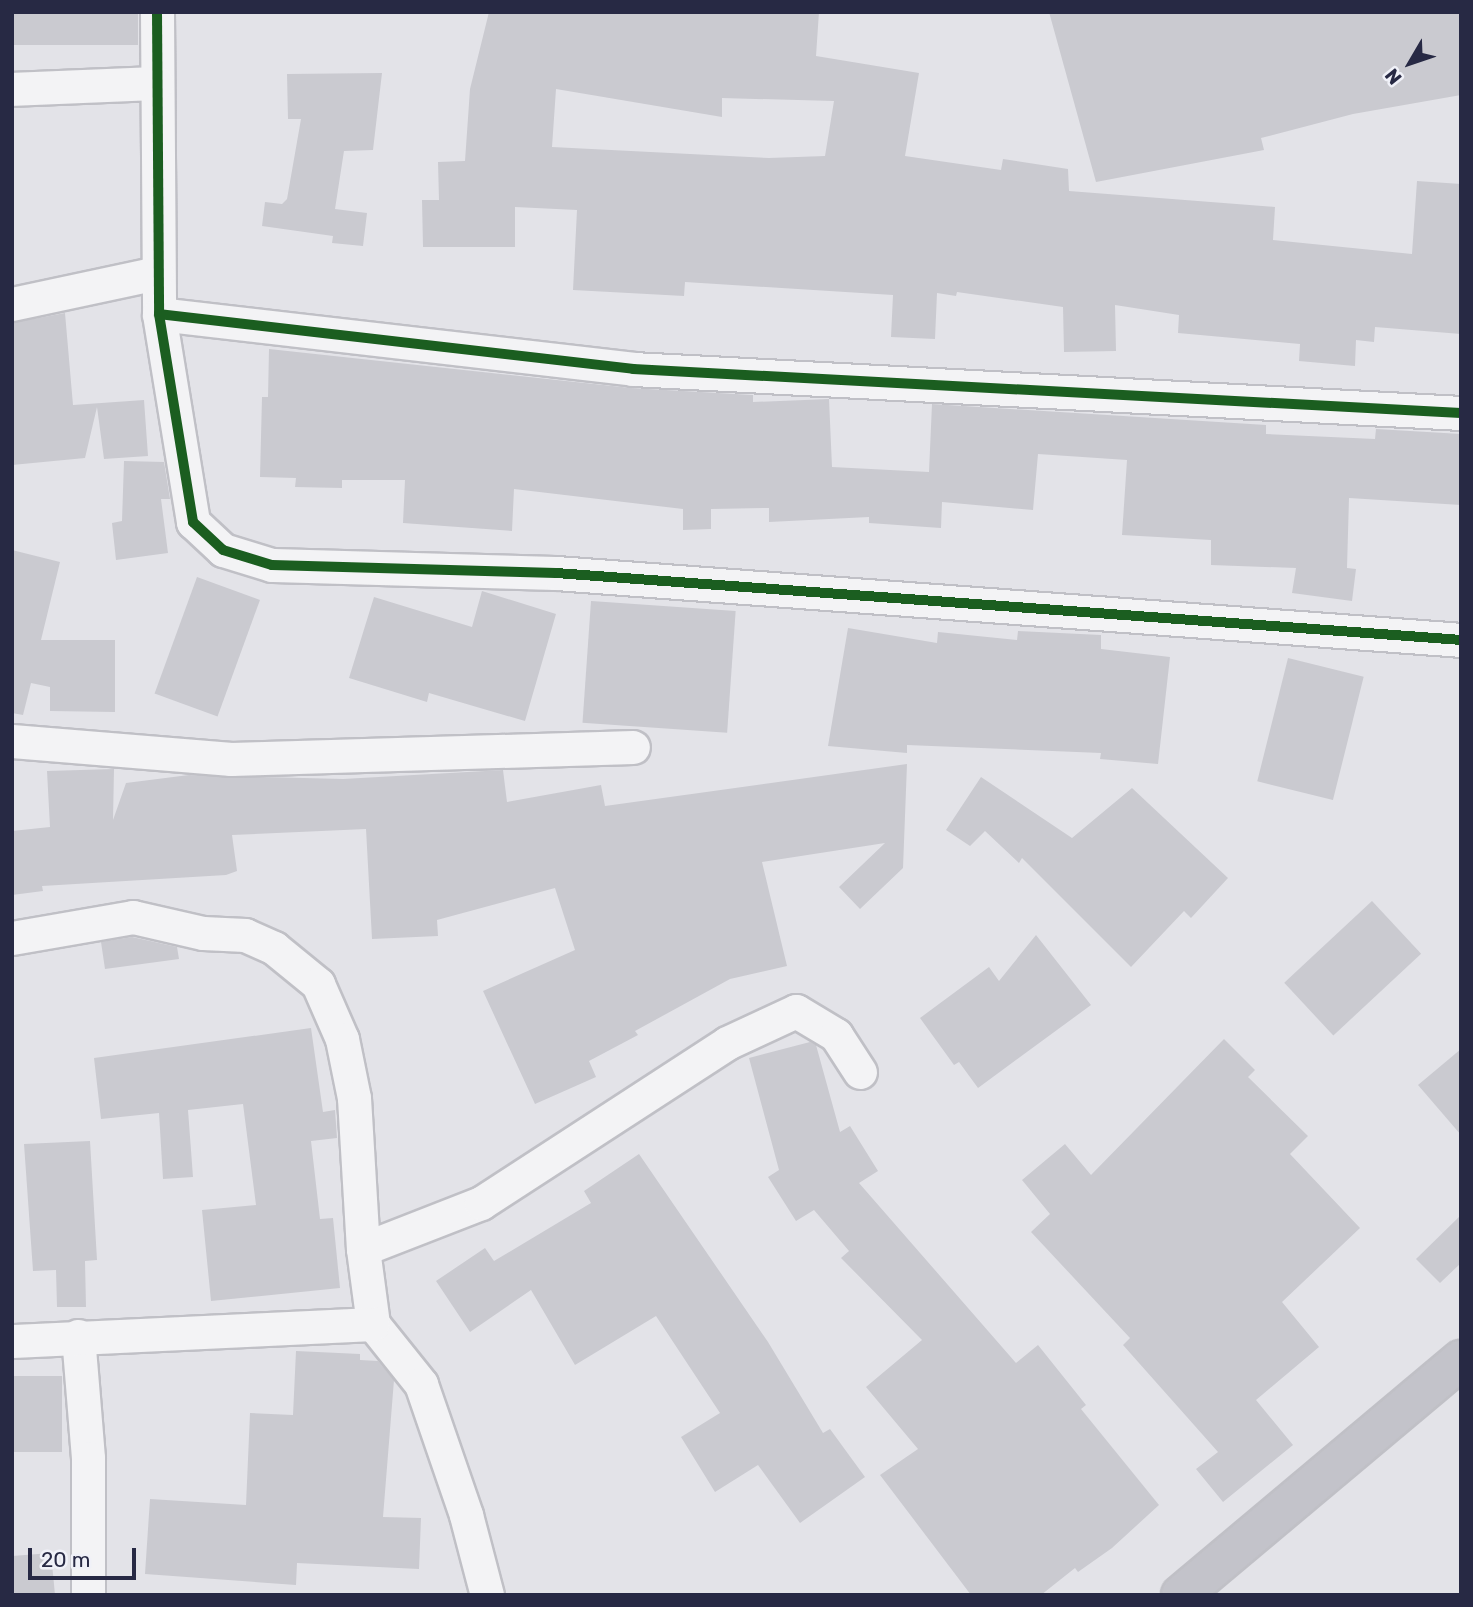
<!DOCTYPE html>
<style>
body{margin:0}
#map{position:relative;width:1473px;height:1607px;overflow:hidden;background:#e3e3e8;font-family:Rubik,sans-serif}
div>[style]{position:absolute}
.building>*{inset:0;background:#cacad0;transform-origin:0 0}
.roads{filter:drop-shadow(2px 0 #c0c0c6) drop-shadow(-2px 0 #c0c0c6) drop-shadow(0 2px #c0c0c6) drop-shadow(0 -2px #c0c0c6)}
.street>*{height:33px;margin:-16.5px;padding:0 16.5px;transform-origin:16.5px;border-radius:16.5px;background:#f3f3f5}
.secondary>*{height:38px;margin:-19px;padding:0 19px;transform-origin:19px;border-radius:19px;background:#c3c3ca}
.cycleway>*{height:10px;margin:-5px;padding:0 5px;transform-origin:5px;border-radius:5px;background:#1b5e20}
span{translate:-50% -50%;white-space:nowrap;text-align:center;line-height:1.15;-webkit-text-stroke:5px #f0f1f8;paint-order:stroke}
.frame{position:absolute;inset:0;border:14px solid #272944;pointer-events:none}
.north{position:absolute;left:1375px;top:28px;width:70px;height:70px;-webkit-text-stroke:5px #f0f1f8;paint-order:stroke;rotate:231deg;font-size:19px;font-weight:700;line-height:28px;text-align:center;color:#272944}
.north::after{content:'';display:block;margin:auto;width:24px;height:32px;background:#272944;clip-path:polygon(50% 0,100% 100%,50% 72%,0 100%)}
.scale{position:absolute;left:28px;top:1548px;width:108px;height:32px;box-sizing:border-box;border:4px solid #272944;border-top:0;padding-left:9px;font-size:21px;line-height:24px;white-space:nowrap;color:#272944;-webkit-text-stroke:5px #f0f1f8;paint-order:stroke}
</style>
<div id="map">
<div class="building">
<div style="left:12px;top:12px;width:126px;height:33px"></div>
<div style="clip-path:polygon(evenodd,489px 12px,819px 12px,816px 56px,919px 73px,905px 156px,1001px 170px,1003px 159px,1068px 169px,1069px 191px,1275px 207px,1273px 240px,1412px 254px,1417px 181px,1461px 184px,1461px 334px,1375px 327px,1374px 342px,1356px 340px,1355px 366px,1299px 361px,1300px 344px,1178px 333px,1179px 315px,1115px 305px,1116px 351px,1064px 352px,1063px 307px,957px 292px,956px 296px,937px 293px,935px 339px,891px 337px,893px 295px,685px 282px,684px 296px,573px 290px,577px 210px,515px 207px,515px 247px,423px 247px,422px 200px,439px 200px,438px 162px,465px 161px,470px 89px,489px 12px,556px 89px,722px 117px,722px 98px,834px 101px,825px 156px,769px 158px,552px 147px,556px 89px)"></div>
<div style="clip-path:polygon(1049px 12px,1461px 12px,1461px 95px,1353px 114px,1261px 138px,1264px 150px,1096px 182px)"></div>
<div style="clip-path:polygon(382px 73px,373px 150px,344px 151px,335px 209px,367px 213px,363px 246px,332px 243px,333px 236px,262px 226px,265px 202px,282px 204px,287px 199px,301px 119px,288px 119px,287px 74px)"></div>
<div style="clip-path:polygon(65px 313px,73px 405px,144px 400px,148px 456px,104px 459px,97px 407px,85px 458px,12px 465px,12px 323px)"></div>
<div style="clip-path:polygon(269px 349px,631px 388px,753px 395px,753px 402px,829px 399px,832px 467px,929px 472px,932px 404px,1266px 425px,1266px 434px,1375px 439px,1376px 429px,1461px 434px,1461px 505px,1349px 498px,1347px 568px,1356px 569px,1352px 601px,1292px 593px,1296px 568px,1211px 565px,1211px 540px,1122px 535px,1127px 460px,1038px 454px,1033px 510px,942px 502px,941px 528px,869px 523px,869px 517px,769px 522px,769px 508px,711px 509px,711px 529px,683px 530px,683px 509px,514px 489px,512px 531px,403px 523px,405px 480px,342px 480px,342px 488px,295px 487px,296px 478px,260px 477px,262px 397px,268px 397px)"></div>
<div style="clip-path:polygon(124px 461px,164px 462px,170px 499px,161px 499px,168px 553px,116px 560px,112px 523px,122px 521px)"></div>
<div style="clip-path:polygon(12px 550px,60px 562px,41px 640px,115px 640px,115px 712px,50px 711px,50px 687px,31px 683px,23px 715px,12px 713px)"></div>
<div style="left:197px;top:577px;width:67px;height:124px;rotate:20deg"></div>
<div style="clip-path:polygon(482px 591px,556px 614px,525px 721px,429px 693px,427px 702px,349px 678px,374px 597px,472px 627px)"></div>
<div style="left:591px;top:601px;width:145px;height:122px;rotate:4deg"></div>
<div style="clip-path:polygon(848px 628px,937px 643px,938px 632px,1017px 640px,1018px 631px,1101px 635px,1101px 649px,1170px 657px,1158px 764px,1100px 759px,1101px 753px,907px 745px,907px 753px,828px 746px)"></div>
<div style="left:1288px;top:658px;width:78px;height:127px;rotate:14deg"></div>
<div style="clip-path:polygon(907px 764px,903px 868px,860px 909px,839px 887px,885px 843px,762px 862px,787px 966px,730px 979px,635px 1031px,638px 1035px,589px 1061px,596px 1077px,535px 1104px,483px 991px,575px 950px,555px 888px,437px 920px,438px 936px,372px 939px,366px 829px,232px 835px,237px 871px,226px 875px,42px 886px,43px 891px,12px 895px,12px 831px,50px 827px,47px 771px,114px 769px,113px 820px,126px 783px,189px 775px,343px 779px,503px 770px,507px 802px,601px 785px,605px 806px)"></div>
<div style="clip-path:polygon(981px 777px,1072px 838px,1132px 788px,1228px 878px,1191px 918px,1184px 911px,1131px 967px,1022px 858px,1019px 863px,985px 831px,970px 846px,946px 830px)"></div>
<div style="left:1372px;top:901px;width:72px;height:120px;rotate:47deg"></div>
<div style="clip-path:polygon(1036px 935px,1091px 1005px,978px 1088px,959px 1062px,954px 1065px,920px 1018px,989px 967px,999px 981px)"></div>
<div style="clip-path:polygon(132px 937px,177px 947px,179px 959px,105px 969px,101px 942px)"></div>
<div style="clip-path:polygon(311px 1028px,323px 1112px,335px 1110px,337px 1138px,311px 1141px,320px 1219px,333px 1218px,340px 1288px,211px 1301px,202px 1210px,256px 1205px,243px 1104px,188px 1110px,193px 1177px,163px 1179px,159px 1113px,101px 1119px,94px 1058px)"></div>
<div style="clip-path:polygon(1224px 1039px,1255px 1070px,1248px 1077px,1308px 1136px,1290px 1154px,1360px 1228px,1282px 1302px,1319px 1347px,1256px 1400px,1293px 1445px,1223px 1502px,1196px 1469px,1218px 1452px,1123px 1345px,1130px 1338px,1031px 1232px,1050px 1214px,1022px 1180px,1065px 1144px,1091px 1175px)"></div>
<div style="clip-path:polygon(810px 1042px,816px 1045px,840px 1132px,850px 1126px,878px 1171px,859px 1183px,1016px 1363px,1038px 1345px,1086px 1405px,1081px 1409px,1159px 1505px,1112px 1548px,1078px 1572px,1075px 1568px,1041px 1595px,971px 1595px,880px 1475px,918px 1449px,866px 1387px,922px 1340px,841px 1258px,849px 1251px,814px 1210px,796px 1221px,768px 1177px,779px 1170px,749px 1058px)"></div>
<div style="clip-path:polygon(1461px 1049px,1461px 1135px,1418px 1085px)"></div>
<div style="clip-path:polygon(90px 1141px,97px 1260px,85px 1261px,86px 1307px,57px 1307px,56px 1270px,33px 1271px,24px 1144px)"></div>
<div style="clip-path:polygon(639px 1154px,768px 1342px,823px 1433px,830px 1429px,865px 1477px,800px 1523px,758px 1465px,715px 1492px,681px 1437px,720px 1413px,656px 1316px,575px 1365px,531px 1290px,470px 1332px,436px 1281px,485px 1248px,494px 1261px,591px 1203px,584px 1191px)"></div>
<div style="clip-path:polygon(1461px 1215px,1461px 1263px,1440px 1283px,1416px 1259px)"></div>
<div style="clip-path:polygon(296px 1351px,360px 1354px,360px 1360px,378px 1361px,394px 1380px,383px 1517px,421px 1518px,419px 1569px,297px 1563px,296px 1585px,145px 1574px,150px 1499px,246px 1505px,250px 1413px,293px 1415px)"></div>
<div style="left:12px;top:1376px;width:50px;height:76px"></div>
<div style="clip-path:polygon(51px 1553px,55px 1595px,12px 1595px,12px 1556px)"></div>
</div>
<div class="roads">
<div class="street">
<div style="left:157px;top:12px;width:302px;rotate:89.6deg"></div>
<div style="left:159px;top:314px;width:211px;rotate:80.7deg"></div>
<div style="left:193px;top:522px;width:41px;rotate:43deg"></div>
<div style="left:223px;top:550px;width:51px;rotate:17deg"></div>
<div style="left:272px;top:565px;width:284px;rotate:1.6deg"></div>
<div style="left:556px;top:573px;width:907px;rotate:4.23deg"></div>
<div style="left:12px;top:89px;width:145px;rotate:-2.4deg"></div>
<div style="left:12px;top:304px;width:148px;rotate:-12.1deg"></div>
<div style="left:159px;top:314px;width:477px;rotate:6.6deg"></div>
<div style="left:633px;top:369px;width:829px;rotate:3.04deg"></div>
<div style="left:12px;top:741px;width:220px;rotate:4.7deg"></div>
<div style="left:231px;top:759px;width:402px;rotate:-1.7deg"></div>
<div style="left:12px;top:938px;width:123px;rotate:-9.8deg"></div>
<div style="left:133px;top:917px;width:72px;rotate:12.9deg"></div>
<div style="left:203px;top:933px;width:42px;rotate:2.7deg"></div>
<div style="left:245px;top:935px;width:32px;rotate:24deg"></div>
<div style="left:274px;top:948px;width:57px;rotate:39.3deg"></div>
<div style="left:318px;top:984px;width:60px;rotate:66.4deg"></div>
<div style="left:342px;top:1039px;width:60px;rotate:78.5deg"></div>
<div style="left:354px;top:1098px;width:151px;rotate:86.6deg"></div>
<div style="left:363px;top:1249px;width:76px;rotate:82.4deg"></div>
<div style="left:373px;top:1324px;width:77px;rotate:51.3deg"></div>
<div style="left:421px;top:1384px;width:139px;rotate:71deg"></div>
<div style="left:466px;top:1515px;width:83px;rotate:75.3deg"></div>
<div style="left:363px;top:1249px;width:127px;rotate:-21.3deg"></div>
<div style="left:481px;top:1203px;width:293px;rotate:-33deg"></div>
<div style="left:727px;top:1043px;width:76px;rotate:-24.9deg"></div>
<div style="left:796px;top:1011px;width:47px;rotate:31deg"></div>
<div style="left:836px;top:1035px;width:44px;rotate:57deg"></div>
<div style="left:78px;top:1336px;width:122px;rotate:85.3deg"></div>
<div style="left:88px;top:1458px;width:137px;rotate:90deg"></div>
<div style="left:12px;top:1341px;width:361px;rotate:-2.7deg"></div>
</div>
<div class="secondary">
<div style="left:1181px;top:1595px;width:366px;rotate:-40deg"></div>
</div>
</div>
<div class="cycleway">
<div style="left:157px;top:12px;width:302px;rotate:89.6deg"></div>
<div style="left:159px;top:314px;width:211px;rotate:80.7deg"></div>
<div style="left:193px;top:522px;width:41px;rotate:43deg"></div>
<div style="left:223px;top:550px;width:51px;rotate:17deg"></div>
<div style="left:272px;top:565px;width:284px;rotate:1.6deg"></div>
<div style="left:556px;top:573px;width:907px;rotate:4.23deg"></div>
<div style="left:159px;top:314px;width:477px;rotate:6.6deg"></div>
<div style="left:633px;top:369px;width:829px;rotate:3.04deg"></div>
</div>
<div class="frame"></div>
<div class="north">N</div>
<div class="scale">20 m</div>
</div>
